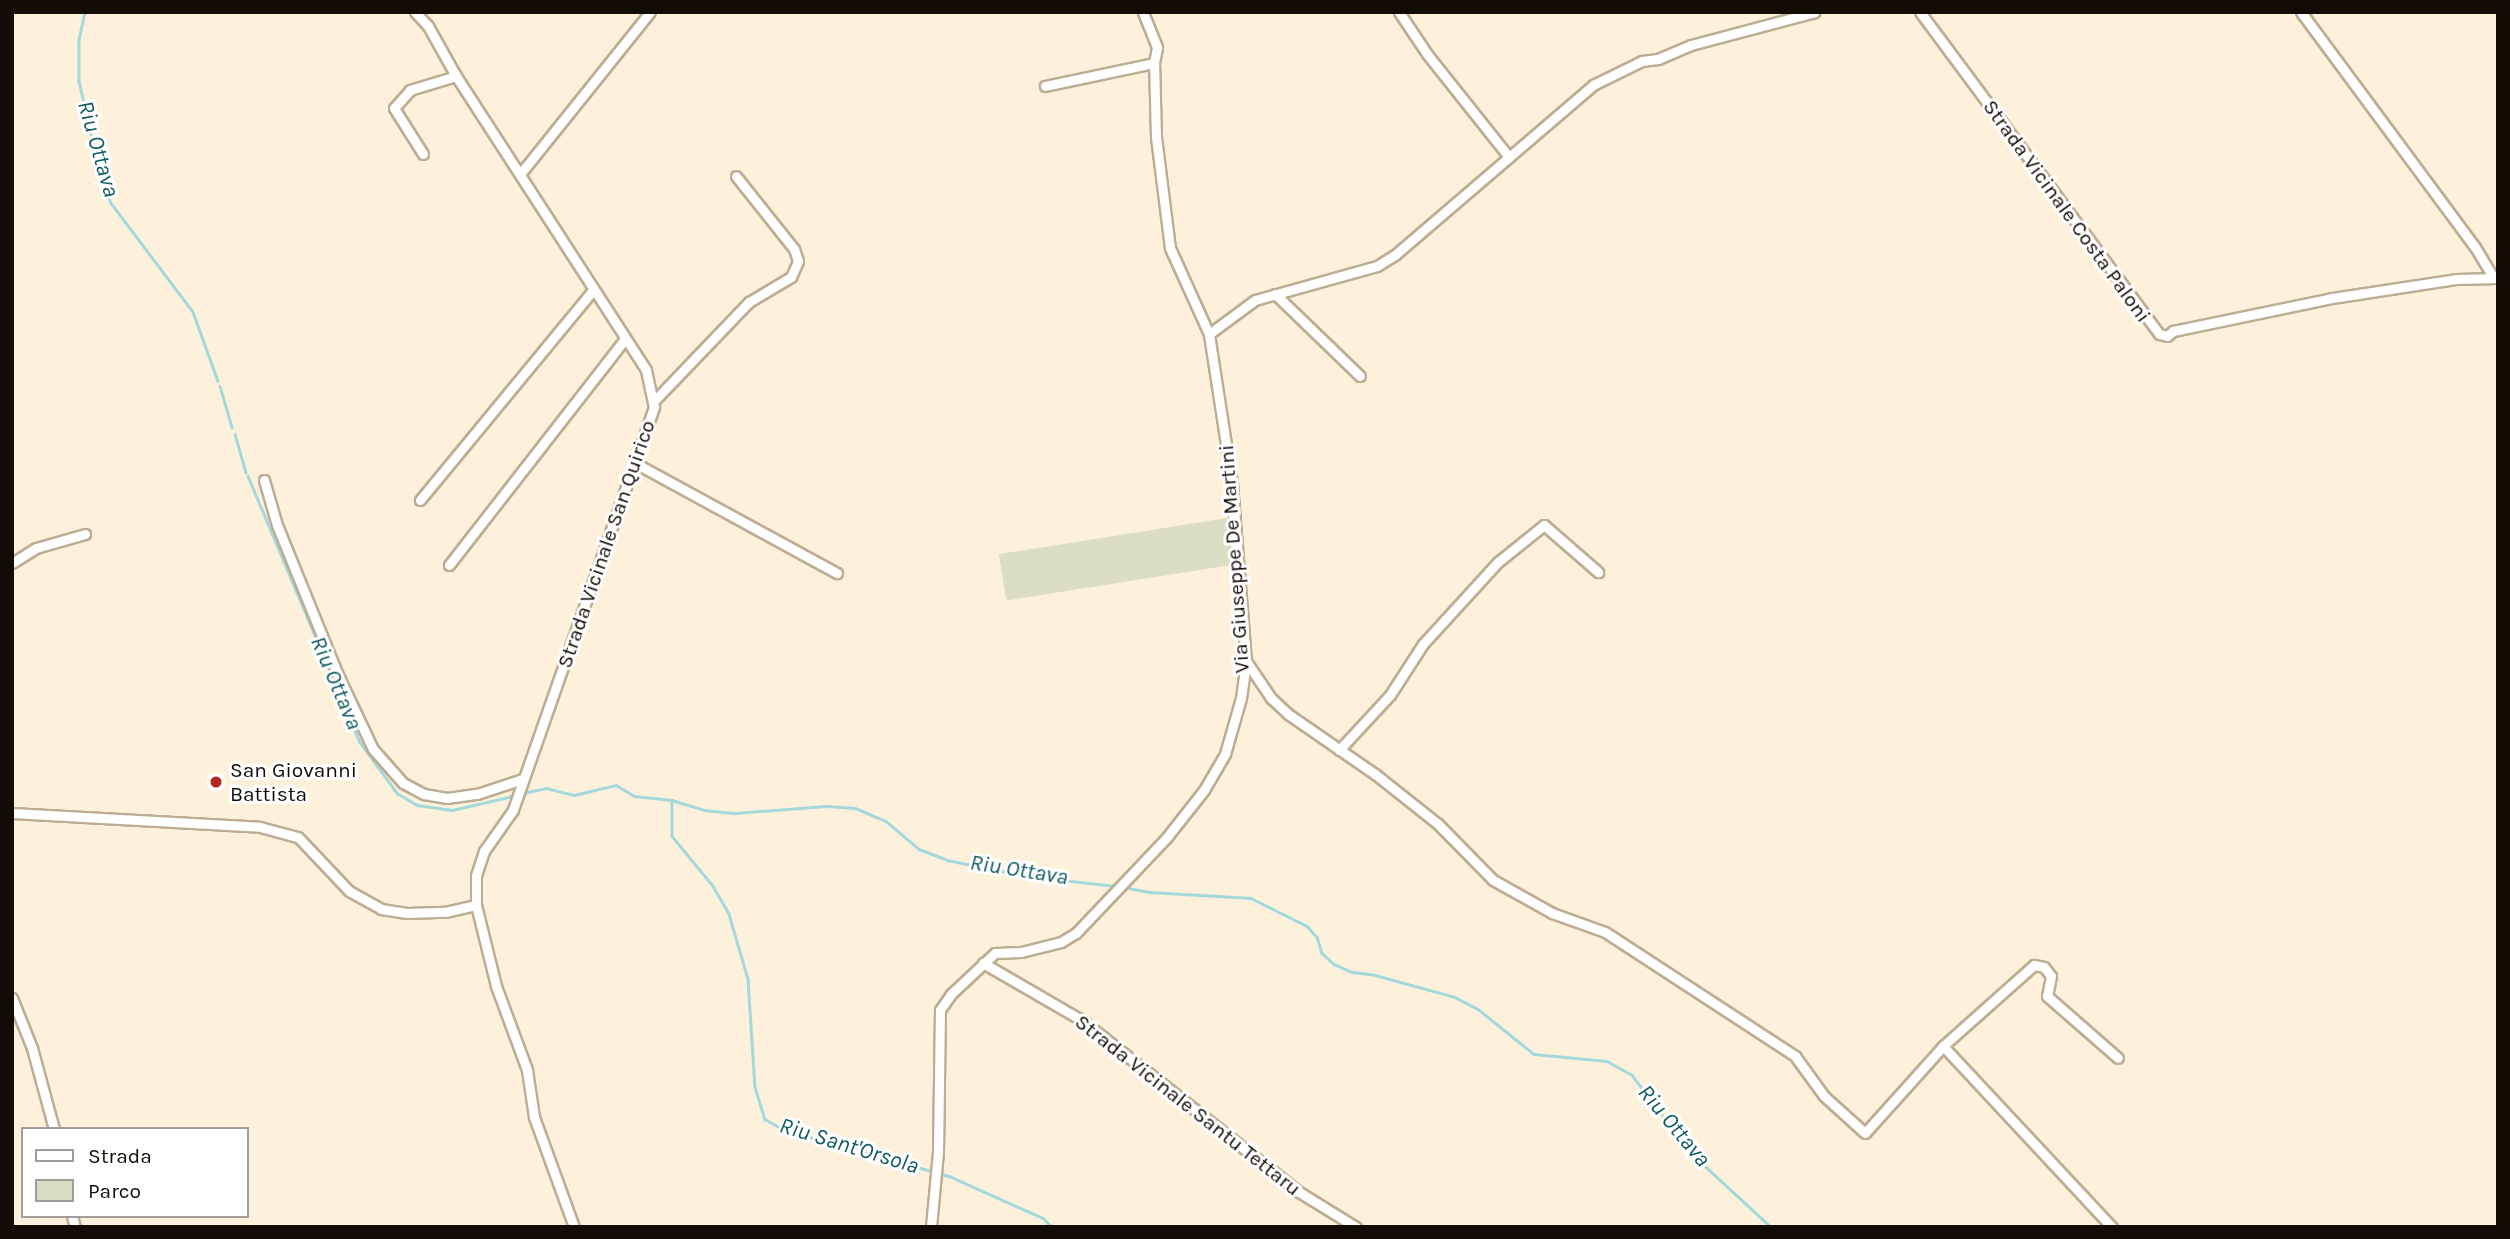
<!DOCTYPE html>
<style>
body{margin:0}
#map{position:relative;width:2510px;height:1239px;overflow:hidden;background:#fef1db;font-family:Karla,sans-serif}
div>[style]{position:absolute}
.green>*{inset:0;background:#dbdec4;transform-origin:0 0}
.stream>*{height:2.5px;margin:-1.25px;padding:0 1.25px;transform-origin:1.25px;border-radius:1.25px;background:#a3d8dc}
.roads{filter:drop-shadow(2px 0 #bcad93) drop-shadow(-2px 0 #bcad93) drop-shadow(0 2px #bcad93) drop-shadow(0 -2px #bcad93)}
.minor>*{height:9px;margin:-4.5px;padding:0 4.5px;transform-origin:4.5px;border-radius:4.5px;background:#fff}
.dots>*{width:19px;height:19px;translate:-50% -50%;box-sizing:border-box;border:4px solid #fff;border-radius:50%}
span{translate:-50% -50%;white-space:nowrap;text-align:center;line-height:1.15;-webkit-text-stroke:6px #fff;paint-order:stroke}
.street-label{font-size:21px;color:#120c04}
.poi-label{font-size:21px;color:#120c04}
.left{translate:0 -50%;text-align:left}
.water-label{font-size:23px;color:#0f5a5f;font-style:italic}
.frame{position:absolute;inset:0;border:14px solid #120c04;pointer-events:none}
.legend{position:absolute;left:21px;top:1127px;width:228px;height:91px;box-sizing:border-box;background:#fff;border:2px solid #a09e9b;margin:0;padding:9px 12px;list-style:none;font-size:21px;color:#120c04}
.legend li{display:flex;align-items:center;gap:14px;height:35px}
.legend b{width:35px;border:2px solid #a09e9b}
</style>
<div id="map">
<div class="green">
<div style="left:1227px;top:518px;width:47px;height:231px;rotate:81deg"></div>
</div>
<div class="stream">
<div style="left:85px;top:12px;width:29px;rotate:102deg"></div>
<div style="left:79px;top:40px;width:41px;rotate:90deg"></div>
<div style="left:79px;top:81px;width:98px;rotate:77deg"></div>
<div style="left:101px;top:176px;width:29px;rotate:70deg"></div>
<div style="left:111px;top:203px;width:136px;rotate:53deg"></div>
<div style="left:193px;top:312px;width:73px;rotate:70.1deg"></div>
<div style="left:220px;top:386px;width:43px;rotate:73.7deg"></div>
<div style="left:235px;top:434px;width:40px;rotate:74deg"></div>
<div style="left:248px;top:476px;width:289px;rotate:67.2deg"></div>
<div style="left:360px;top:742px;width:63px;rotate:54deg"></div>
<div style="left:397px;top:793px;width:23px;rotate:31deg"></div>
<div style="left:417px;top:805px;width:35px;rotate:8deg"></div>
<div style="left:452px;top:810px;width:67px;rotate:-13deg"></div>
<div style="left:523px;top:793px;width:24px;rotate:-12deg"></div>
<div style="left:546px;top:788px;width:29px;rotate:14deg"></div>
<div style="left:574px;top:795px;width:43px;rotate:-13.4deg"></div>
<div style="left:616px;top:785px;width:21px;rotate:31deg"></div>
<div style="left:634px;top:796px;width:38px;rotate:6deg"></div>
<div style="left:672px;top:800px;width:34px;rotate:17deg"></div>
<div style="left:704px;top:810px;width:31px;rotate:6deg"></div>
<div style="left:735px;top:813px;width:91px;rotate:-4.4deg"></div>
<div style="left:826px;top:806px;width:29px;rotate:4deg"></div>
<div style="left:855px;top:808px;width:34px;rotate:23deg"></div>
<div style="left:886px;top:821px;width:43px;rotate:40.3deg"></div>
<div style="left:919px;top:849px;width:30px;rotate:21deg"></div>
<div style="left:947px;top:860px;width:81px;rotate:11.4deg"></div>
<div style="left:1026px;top:876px;width:92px;rotate:6.3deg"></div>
<div style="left:672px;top:800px;width:36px;rotate:90deg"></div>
<div style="left:672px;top:836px;width:65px;rotate:50.6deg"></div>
<div style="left:713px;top:886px;width:32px;rotate:60deg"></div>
<div style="left:729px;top:914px;width:68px;rotate:73.7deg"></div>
<div style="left:748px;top:979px;width:108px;rotate:86.3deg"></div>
<div style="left:755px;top:1087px;width:34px;rotate:73deg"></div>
<div style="left:765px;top:1119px;width:20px;rotate:30deg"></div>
<div style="left:782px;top:1129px;width:173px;rotate:15.7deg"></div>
<div style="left:949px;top:1176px;width:103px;rotate:24.1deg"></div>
<div style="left:1043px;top:1218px;width:13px;rotate:45deg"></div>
<div style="left:1123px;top:887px;width:26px;rotate:11deg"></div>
<div style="left:1149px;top:892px;width:102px;rotate:3.4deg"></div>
<div style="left:1251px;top:898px;width:63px;rotate:26.6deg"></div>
<div style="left:1307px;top:926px;width:15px;rotate:48deg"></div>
<div style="left:1317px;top:937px;width:17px;rotate:73deg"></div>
<div style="left:1322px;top:953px;width:16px;rotate:43deg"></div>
<div style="left:1334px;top:964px;width:20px;rotate:24deg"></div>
<div style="left:1352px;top:972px;width:23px;rotate:7deg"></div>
<div style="left:1375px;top:975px;width:83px;rotate:15.4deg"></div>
<div style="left:1455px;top:997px;width:26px;rotate:28deg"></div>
<div style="left:1478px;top:1009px;width:72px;rotate:38.8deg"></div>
<div style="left:1534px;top:1054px;width:73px;rotate:5.5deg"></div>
<div style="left:1607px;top:1061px;width:29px;rotate:29deg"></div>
<div style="left:1632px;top:1075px;width:101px;rotate:52.7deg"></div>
<div style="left:1693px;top:1155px;width:106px;rotate:42.7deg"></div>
</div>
<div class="roads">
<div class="minor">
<div style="left:415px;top:12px;width:19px;rotate:47deg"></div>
<div style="left:428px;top:26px;width:57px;rotate:60.8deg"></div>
<div style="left:456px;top:76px;width:350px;rotate:57.1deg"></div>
<div style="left:646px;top:370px;width:38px;rotate:78deg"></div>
<div style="left:654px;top:407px;width:427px;rotate:109.3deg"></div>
<div style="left:513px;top:810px;width:50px;rotate:125.3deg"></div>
<div style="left:484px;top:851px;width:26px;rotate:108deg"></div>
<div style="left:476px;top:876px;width:29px;rotate:90deg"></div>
<div style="left:476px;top:905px;width:83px;rotate:76.1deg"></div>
<div style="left:496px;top:986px;width:90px;rotate:69.7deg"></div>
<div style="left:527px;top:1070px;width:48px;rotate:81.5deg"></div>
<div style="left:534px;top:1117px;width:117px;rotate:70deg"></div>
<div style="left:1399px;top:12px;width:50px;rotate:56.3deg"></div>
<div style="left:1427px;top:54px;width:132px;rotate:51.5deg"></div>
<div style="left:1920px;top:12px;width:401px;rotate:53.4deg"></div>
<div style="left:2159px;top:334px;width:8px;rotate:14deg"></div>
<div style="left:2167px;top:336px;width:8px;rotate:-40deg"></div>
<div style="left:2173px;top:331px;width:162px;rotate:-11.7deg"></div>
<div style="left:2332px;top:298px;width:125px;rotate:-8.7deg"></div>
<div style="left:2456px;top:279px;width:42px;rotate:-1.4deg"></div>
<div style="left:2301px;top:12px;width:292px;rotate:53.5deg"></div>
<div style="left:2475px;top:247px;width:35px;rotate:59deg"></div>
<div style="left:1045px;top:86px;width:111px;rotate:-11.9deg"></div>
<div style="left:423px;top:154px;width:54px;rotate:-122.2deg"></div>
<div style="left:394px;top:108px;width:24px;rotate:-48deg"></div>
<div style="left:410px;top:90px;width:48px;rotate:-16.9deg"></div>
<div style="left:521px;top:173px;width:206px;rotate:-51.3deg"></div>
<div style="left:1275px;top:294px;width:118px;rotate:44deg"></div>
<div style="left:1209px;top:334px;width:57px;rotate:-36.5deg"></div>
<div style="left:1255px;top:300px;width:127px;rotate:-15.6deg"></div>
<div style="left:1377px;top:266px;width:22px;rotate:-32deg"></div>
<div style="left:1396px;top:254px;width:260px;rotate:-40.6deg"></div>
<div style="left:1593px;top:85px;width:55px;rotate:-26.1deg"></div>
<div style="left:1642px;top:61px;width:16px;rotate:-7deg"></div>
<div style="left:1658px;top:59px;width:36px;rotate:-23deg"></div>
<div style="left:1691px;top:45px;width:128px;rotate:-14.9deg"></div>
<div style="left:653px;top:402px;width:139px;rotate:-46.2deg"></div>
<div style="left:749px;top:302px;width:49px;rotate:-30.8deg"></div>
<div style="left:791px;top:277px;width:17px;rotate:-66deg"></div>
<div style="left:798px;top:261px;width:13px;rotate:-108deg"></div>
<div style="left:794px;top:249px;width:93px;rotate:-128.5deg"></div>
<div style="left:635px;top:463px;width:230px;rotate:28.6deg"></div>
<div style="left:264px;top:480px;width:47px;rotate:73.9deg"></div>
<div style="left:277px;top:525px;width:160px;rotate:67.9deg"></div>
<div style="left:337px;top:673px;width:84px;rotate:64.7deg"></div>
<div style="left:373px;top:749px;width:45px;rotate:48.6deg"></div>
<div style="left:403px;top:783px;width:24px;rotate:28deg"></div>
<div style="left:424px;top:794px;width:23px;rotate:10deg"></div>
<div style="left:447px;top:798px;width:30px;rotate:-8deg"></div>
<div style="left:477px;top:794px;width:48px;rotate:-18.1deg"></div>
<div style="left:420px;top:500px;width:272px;rotate:-50.5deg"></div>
<div style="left:12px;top:563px;width:28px;rotate:-32deg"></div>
<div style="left:36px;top:548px;width:51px;rotate:-15.9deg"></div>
<div style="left:449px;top:565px;width:285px;rotate:-52.1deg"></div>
<div style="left:1246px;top:661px;width:45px;rotate:56deg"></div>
<div style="left:1271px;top:698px;width:23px;rotate:43deg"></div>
<div style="left:1288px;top:714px;width:106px;rotate:34.6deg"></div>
<div style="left:1375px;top:774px;width:80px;rotate:38.4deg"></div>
<div style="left:1438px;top:824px;width:78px;rotate:45.5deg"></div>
<div style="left:1493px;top:880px;width:68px;rotate:29.2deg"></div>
<div style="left:1552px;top:913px;width:56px;rotate:19.7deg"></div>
<div style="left:1605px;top:932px;width:227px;rotate:33.1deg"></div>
<div style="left:1795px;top:1056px;width:49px;rotate:54.1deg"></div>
<div style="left:1824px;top:1096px;width:55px;rotate:42.1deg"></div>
<div style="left:1865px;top:1133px;width:117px;rotate:-48.1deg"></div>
<div style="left:1943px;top:1046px;width:122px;rotate:-41.7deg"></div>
<div style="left:2034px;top:965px;width:10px;rotate:11deg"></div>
<div style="left:2044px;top:967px;width:11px;rotate:52deg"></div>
<div style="left:2051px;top:976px;width:20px;rotate:101deg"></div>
<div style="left:2047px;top:996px;width:94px;rotate:41.1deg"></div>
<div style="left:1339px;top:750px;width:75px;rotate:-47.2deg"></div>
<div style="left:1390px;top:695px;width:61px;rotate:-57.1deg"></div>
<div style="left:1423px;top:644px;width:111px;rotate:-47.6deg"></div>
<div style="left:1498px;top:562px;width:59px;rotate:-38.8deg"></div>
<div style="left:1544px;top:525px;width:72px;rotate:41deg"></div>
<div style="left:12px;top:813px;width:248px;rotate:3.2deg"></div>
<div style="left:260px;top:827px;width:39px;rotate:15deg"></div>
<div style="left:298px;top:837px;width:74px;rotate:46.6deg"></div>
<div style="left:349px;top:891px;width:37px;rotate:29deg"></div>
<div style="left:381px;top:909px;width:26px;rotate:9deg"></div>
<div style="left:407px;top:913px;width:38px;rotate:-2deg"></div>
<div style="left:445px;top:912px;width:32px;rotate:-13deg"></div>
<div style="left:983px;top:963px;width:116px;rotate:30.1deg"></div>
<div style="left:1083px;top:1021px;width:275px;rotate:38.4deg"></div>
<div style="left:1299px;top:1192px;width:67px;rotate:31.6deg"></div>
<div style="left:12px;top:998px;width:54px;rotate:68.2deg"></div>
<div style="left:32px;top:1048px;width:84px;rotate:74.8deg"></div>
<div style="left:1943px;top:1046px;width:248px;rotate:47deg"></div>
<div style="left:72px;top:1216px;width:11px;rotate:75deg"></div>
<div style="left:931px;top:1227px;width:75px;rotate:-84.7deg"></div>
<div style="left:938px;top:1152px;width:142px;rotate:-89.2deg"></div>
<div style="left:940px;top:1010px;width:19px;rotate:-55deg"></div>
<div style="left:951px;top:994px;width:60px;rotate:-43deg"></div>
<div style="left:995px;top:953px;width:26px;rotate:-2deg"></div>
<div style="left:1021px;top:952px;width:41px;rotate:-14deg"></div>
<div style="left:1061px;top:942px;width:17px;rotate:-31deg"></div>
<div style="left:1076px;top:933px;width:132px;rotate:-46.5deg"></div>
<div style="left:1167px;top:837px;width:60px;rotate:-51.8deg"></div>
<div style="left:1204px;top:790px;width:42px;rotate:-59.7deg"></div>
<div style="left:1225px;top:754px;width:58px;rotate:-74.1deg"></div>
<div style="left:1241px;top:698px;width:37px;rotate:-82deg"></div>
<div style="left:1246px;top:661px;width:179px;rotate:-94.5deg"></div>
<div style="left:1232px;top:483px;width:151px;rotate:-98.8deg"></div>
<div style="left:1209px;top:334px;width:94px;rotate:-114.4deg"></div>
<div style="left:1170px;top:248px;width:112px;rotate:-97.2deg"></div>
<div style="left:1156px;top:137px;width:74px;rotate:-91.5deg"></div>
<div style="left:1154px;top:63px;width:16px;rotate:-79deg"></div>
<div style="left:1157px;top:47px;width:38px;rotate:-112deg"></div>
</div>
</div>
<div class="dots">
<div style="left:216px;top:782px;background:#b52622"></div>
</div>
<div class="street-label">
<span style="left:2067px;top:211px;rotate:54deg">Strada Vicinale Costa Paloni</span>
<span style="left:606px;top:544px;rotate:-71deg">Strada Vicinale San Quirico</span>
<span style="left:1234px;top:559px;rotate:-94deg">Via Giuseppe De Martini</span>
<span style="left:1188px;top:1105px;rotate:38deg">Strada Vicinale Santu Tettaru</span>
</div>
<div class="poi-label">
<span class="left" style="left:230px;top:782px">San Giovanni<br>Battista</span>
</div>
<div class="water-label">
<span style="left:98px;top:149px;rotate:74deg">Riu Ottava</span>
<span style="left:336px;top:683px;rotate:67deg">Riu Ottava</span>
<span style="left:1019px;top:870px;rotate:9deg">Riu Ottava</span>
<span style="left:1674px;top:1126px;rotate:50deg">Riu Ottava</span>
<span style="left:849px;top:1146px;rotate:17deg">Riu Sant'Orsola</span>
</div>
<div class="frame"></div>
<ul class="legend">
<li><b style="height:9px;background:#fff"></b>Strada</li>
<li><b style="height:19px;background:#dbdec4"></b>Parco</li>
</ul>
</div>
